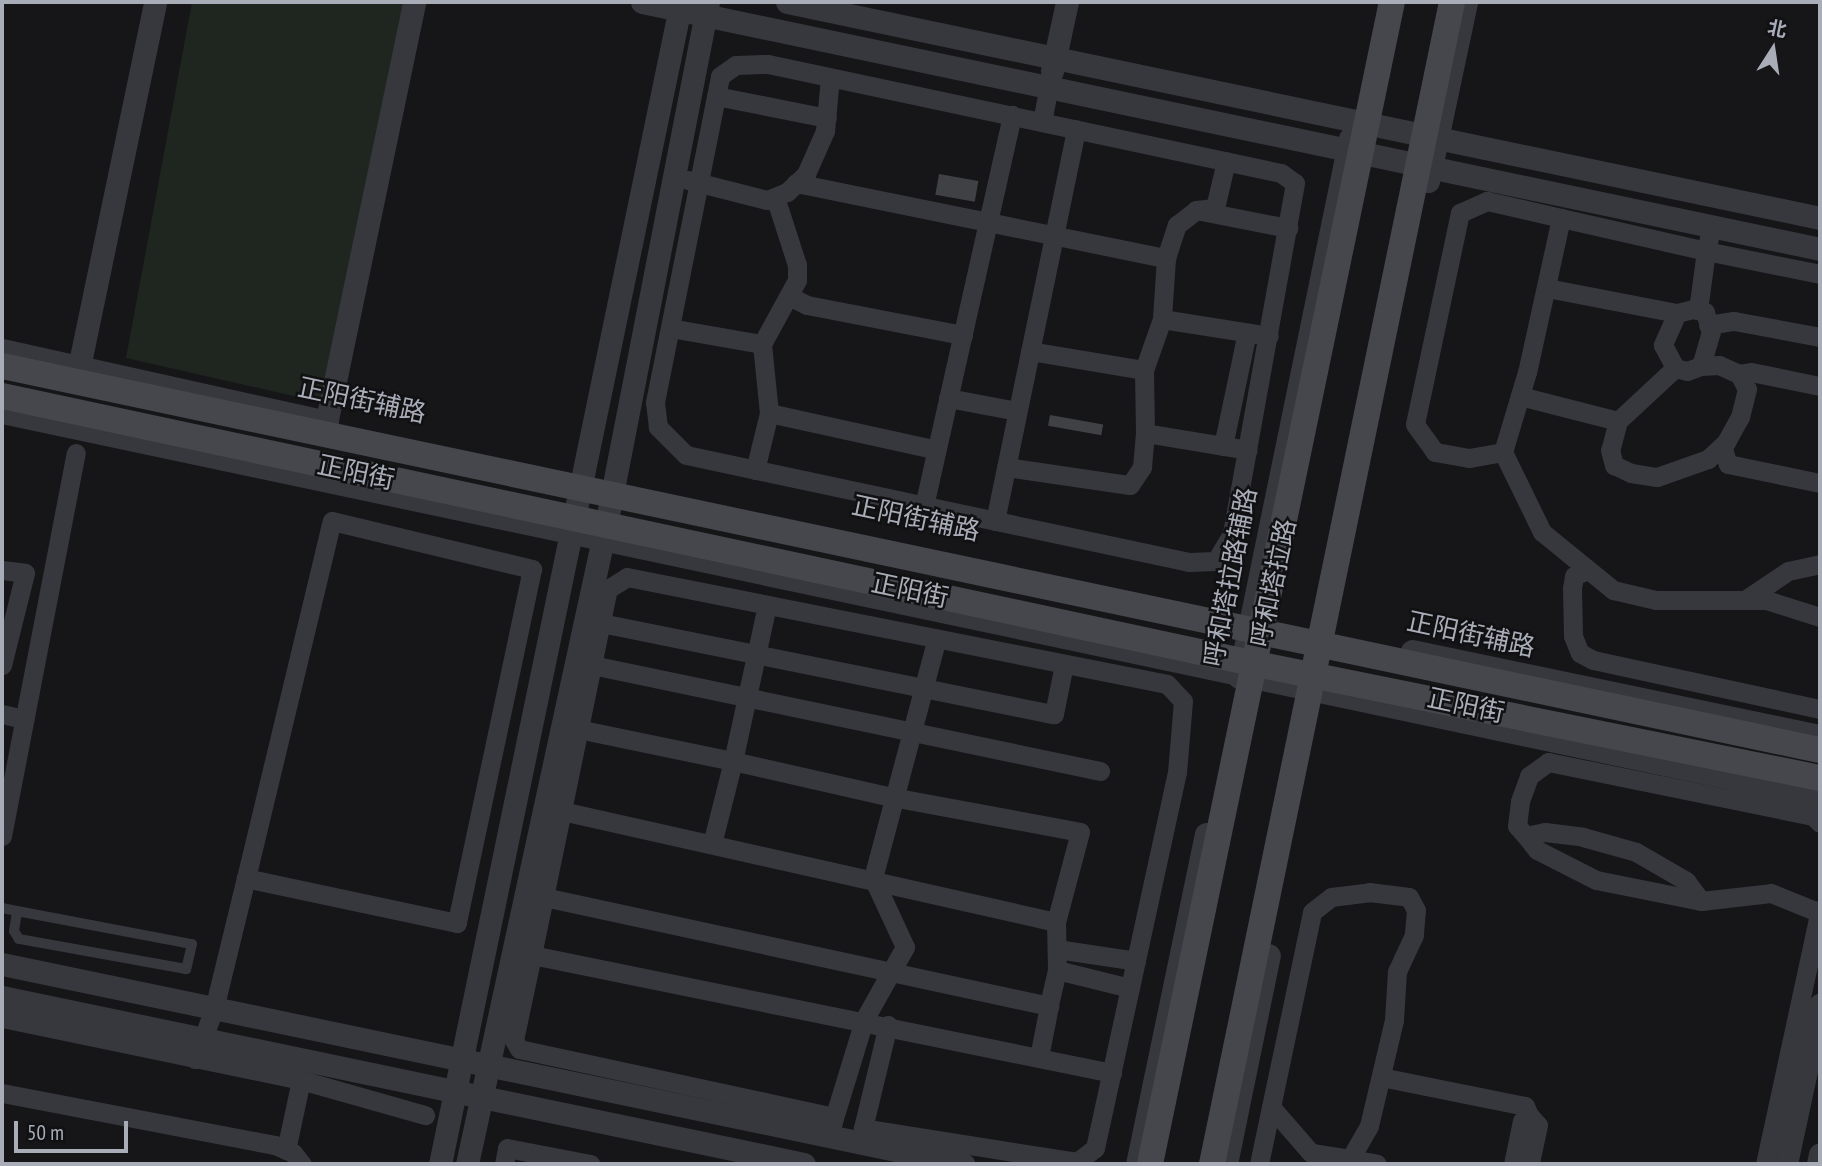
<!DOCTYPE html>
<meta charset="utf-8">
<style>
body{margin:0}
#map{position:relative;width:1822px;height:1166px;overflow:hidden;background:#161618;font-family:"PT Sans Narrow","Noto Sans SC",sans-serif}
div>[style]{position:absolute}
.green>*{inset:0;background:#1e261f}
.building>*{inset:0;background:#404145;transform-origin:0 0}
.service>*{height:10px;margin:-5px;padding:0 5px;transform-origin:5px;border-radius:5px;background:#37383d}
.minor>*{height:19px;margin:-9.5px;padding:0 9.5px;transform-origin:9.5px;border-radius:9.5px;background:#37383d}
.tertiary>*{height:23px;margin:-11.5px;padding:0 11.5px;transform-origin:11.5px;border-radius:11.5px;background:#37383d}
.secondary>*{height:26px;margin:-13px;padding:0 13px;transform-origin:13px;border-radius:13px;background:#45474d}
span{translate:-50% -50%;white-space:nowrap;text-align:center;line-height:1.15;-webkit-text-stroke:5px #111113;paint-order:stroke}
.street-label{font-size:26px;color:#a8adb8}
.frame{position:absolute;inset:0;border:4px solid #a8adb8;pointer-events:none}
.north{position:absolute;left:1738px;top:14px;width:70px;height:70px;-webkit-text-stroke:5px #111113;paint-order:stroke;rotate:12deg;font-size:19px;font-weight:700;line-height:28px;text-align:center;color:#a8adb8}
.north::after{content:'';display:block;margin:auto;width:24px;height:32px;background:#a8adb8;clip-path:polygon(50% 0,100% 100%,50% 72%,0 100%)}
.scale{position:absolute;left:14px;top:1121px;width:114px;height:32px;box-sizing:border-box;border:4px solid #a8adb8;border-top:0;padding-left:9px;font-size:21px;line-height:24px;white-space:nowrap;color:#a8adb8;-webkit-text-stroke:5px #111113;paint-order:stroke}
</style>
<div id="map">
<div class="green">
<div style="clip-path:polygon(192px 2px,404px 2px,320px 402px,126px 358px)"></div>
</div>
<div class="building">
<div style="left:939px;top:174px;width:40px;height:21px;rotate:10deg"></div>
<div style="left:1050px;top:415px;width:54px;height:11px;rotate:10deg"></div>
</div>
<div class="service">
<div style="left:2px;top:908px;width:15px;rotate:11deg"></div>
<div style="left:17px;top:911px;width:178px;rotate:10.7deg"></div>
<div style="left:192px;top:944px;width:26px;rotate:103deg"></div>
<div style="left:186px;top:969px;width:170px;rotate:-169.8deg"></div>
<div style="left:19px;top:939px;width:9px;rotate:-122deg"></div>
<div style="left:14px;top:931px;width:20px;rotate:-81deg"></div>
</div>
<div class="minor">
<div style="left:768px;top:64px;width:524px;rotate:12deg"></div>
<div style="left:1281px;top:173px;width:17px;rotate:36deg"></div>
<div style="left:1295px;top:183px;width:357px;rotate:100.2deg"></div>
<div style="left:1232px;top:534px;width:31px;rotate:121deg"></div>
<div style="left:1216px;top:561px;width:27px;rotate:178deg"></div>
<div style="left:1189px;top:562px;width:514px;rotate:-167.99deg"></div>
<div style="left:686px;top:455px;width:40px;rotate:-135deg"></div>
<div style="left:658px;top:427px;width:25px;rotate:-97deg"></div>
<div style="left:655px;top:402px;width:332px;rotate:-78.7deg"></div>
<div style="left:720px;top:76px;width:19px;rotate:-35deg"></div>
<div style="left:736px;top:65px;width:32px;rotate:-2deg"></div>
<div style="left:716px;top:96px;width:113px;rotate:11.2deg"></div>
<div style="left:1042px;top:122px;width:48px;rotate:-79.2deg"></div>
<div style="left:688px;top:180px;width:81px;rotate:14.2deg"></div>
<div style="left:767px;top:200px;width:22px;rotate:-22deg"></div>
<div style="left:787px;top:192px;width:26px;rotate:-43deg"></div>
<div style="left:806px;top:174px;width:47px;rotate:-66.2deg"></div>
<div style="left:825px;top:131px;width:54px;rotate:-84.7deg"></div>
<div style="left:796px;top:183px;width:378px;rotate:11.5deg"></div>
<div style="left:1166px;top:258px;width:35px;rotate:-72deg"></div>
<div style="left:1177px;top:225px;width:24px;rotate:-38deg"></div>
<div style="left:1196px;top:210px;width:19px;rotate:-6deg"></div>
<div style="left:1215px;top:208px;width:48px;rotate:-76.8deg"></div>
<div style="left:1201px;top:211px;width:89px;rotate:11.1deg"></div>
<div style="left:1561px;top:218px;width:158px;rotate:102.4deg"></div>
<div style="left:1527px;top:372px;width:84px;rotate:106.7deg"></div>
<div style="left:1503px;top:452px;width:35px;rotate:170deg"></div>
<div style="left:1469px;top:458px;width:35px;rotate:-170deg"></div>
<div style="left:1435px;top:452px;width:34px;rotate:-126deg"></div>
<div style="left:1415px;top:424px;width:216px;rotate:-78deg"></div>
<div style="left:1460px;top:213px;width:30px;rotate:-24deg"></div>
<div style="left:1487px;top:201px;width:76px;rotate:12.9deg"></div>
<div style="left:1561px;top:218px;width:149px;rotate:12.8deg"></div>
<div style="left:1706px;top:251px;width:26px;rotate:-77deg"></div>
<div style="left:1166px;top:258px;width:61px;rotate:93.8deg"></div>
<div style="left:1162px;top:319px;width:108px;rotate:9deg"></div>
<div style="left:1547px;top:288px;width:132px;rotate:10.9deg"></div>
<div style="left:1677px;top:313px;width:35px;rotate:114deg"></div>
<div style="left:1663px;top:345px;width:26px;rotate:62deg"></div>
<div style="left:1675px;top:368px;width:12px;rotate:14deg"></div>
<div style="left:1687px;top:371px;width:15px;rotate:-20deg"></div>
<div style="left:1701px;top:366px;width:35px;rotate:-74deg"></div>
<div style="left:1711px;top:332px;width:21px;rotate:-107deg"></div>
<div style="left:1705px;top:312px;width:12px;rotate:-166deg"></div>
<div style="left:1693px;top:309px;width:16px;rotate:166deg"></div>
<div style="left:789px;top:296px;width:20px;rotate:27deg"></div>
<div style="left:807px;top:305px;width:159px;rotate:10.9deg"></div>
<div style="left:1698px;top:310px;width:60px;rotate:-82.3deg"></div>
<div style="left:1706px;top:251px;width:116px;rotate:11.4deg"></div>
<div style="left:1162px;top:319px;width:54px;rotate:109.4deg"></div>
<div style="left:1144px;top:370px;width:63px;rotate:89.1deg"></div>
<div style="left:1145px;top:433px;width:104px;rotate:9.4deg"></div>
<div style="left:1708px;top:325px;width:26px;rotate:-9deg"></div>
<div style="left:1734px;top:321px;width:87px;rotate:10.5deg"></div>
<div style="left:670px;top:328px;width:93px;rotate:9.9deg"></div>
<div style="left:1030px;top:351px;width:116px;rotate:9.5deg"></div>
<div style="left:1675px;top:368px;width:78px;rotate:137.1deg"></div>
<div style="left:1618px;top:421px;width:30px;rotate:105deg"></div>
<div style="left:1610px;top:450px;width:16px;rotate:75deg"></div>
<div style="left:1614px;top:465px;width:19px;rotate:25deg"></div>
<div style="left:1631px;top:473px;width:26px;rotate:9deg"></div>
<div style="left:1657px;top:477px;width:54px;rotate:-19.4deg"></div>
<div style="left:1708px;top:459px;width:25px;rotate:-43deg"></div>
<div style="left:1726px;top:442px;width:29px;rotate:-61deg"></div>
<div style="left:1740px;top:417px;width:29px;rotate:-76deg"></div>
<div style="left:1747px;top:389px;width:17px;rotate:-118deg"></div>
<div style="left:1739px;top:374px;width:22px;rotate:-156deg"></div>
<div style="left:1719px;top:365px;width:18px;rotate:177deg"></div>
<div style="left:1739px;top:374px;width:12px;rotate:-9deg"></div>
<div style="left:1751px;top:372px;width:70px;rotate:11.5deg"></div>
<div style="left:1520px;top:396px;width:101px;rotate:14.3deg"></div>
<div style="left:948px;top:398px;width:70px;rotate:10.7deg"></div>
<div style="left:769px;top:413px;width:168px;rotate:12.4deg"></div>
<div style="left:1223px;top:446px;width:116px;rotate:-78.1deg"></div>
<div style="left:1722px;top:446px;width:19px;rotate:72deg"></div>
<div style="left:1728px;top:464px;width:94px;rotate:11.7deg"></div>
<div style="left:1503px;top:452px;width:89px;rotate:64deg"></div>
<div style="left:1542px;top:532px;width:92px;rotate:39.2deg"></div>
<div style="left:1613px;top:590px;width:44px;rotate:13.1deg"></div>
<div style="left:1656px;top:600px;width:110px"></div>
<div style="left:1766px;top:600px;width:57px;rotate:17.5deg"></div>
<div style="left:1006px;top:467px;width:125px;rotate:8.3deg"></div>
<div style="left:1130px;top:485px;width:22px;rotate:-56deg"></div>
<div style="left:1142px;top:467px;width:34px;rotate:-85deg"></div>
<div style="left:755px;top:470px;width:59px;rotate:-76.2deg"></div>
<div style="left:769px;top:413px;width:69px;rotate:-95.8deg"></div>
<div style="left:762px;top:344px;width:73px;rotate:-61.3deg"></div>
<div style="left:797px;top:280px;width:15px;rotate:-90deg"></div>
<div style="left:797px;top:265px;width:71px;rotate:-107.9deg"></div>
<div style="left:924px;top:506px;width:401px;rotate:-77.3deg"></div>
<div style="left:995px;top:521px;width:400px;rotate:-78.3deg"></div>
<div style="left:2px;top:570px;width:23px;rotate:7deg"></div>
<div style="left:25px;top:573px;width:95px;rotate:104deg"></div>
<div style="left:1585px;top:571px;width:12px;rotate:156deg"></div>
<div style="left:1574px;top:576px;width:12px;rotate:99deg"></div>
<div style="left:1572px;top:588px;width:48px;rotate:88.8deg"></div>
<div style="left:1573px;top:636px;width:18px;rotate:68deg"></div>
<div style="left:1580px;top:653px;width:15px;rotate:28deg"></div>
<div style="left:1593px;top:660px;width:232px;rotate:12.2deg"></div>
<div style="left:1745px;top:600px;width:52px;rotate:-34deg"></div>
<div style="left:1788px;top:571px;width:33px;rotate:-12deg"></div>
<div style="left:601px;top:623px;width:462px;rotate:11.4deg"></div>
<div style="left:1054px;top:714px;width:51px;rotate:-78.7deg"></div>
<div style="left:592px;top:665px;width:519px;rotate:11.79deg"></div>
<div style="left:2px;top:714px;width:23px;rotate:13deg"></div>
<div style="left:578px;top:729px;width:158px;rotate:11.7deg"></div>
<div style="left:733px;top:761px;width:160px;rotate:-77.7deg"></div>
<div style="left:562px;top:811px;width:506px;rotate:12.66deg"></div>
<div style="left:1056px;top:922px;width:48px;rotate:88.8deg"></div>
<div style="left:1057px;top:970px;width:37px;rotate:103deg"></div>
<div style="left:2px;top:836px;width:390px;rotate:-79.1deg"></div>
<div style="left:1526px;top:836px;width:19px;rotate:-12deg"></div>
<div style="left:1545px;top:832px;width:38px;rotate:7deg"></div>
<div style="left:1583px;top:837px;width:55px;rotate:15.8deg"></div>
<div style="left:1636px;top:852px;width:58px;rotate:30.1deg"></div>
<div style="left:1686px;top:881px;width:25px;rotate:53deg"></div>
<div style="left:1701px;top:901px;width:107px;rotate:-168.7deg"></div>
<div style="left:1596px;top:880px;width:66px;rotate:-153deg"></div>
<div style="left:1537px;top:850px;width:18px;rotate:-128deg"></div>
<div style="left:1526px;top:836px;width:13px;rotate:-132deg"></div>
<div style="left:1517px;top:826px;width:25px;rotate:-83deg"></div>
<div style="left:1520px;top:801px;width:27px;rotate:-70deg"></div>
<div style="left:1529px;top:776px;width:24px;rotate:-36deg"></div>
<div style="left:1548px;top:762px;width:270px;rotate:11.5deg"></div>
<div style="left:1813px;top:816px;width:10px;rotate:45deg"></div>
<div style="left:712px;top:844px;width:86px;rotate:-75.8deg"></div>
<div style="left:733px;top:761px;width:163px;rotate:12.8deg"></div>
<div style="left:892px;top:797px;width:191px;rotate:10.5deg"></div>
<div style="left:1080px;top:832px;width:93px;rotate:104.9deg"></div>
<div style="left:544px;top:897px;width:517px;rotate:12.18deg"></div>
<div style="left:1049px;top:1006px;width:52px;rotate:101.1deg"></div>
<div style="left:1701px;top:901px;width:70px;rotate:-6.5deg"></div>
<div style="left:1771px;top:893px;width:53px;rotate:22.2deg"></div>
<div style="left:1057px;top:949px;width:80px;rotate:8.6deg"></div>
<div style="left:532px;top:955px;width:374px;rotate:-78.3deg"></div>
<div style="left:608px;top:589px;width:22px;rotate:-32deg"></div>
<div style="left:627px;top:577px;width:550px;rotate:11.21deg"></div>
<div style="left:1167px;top:684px;width:23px;rotate:47deg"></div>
<div style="left:1183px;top:701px;width:71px;rotate:94.8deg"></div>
<div style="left:1177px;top:772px;width:385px;rotate:102.3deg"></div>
<div style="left:1095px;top:1148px;width:23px;rotate:142deg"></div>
<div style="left:1077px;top:1162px;width:217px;rotate:-171deg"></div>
<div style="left:863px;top:1128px;width:106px;rotate:-76.4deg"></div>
<div style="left:1057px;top:970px;width:75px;rotate:13.9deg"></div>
<div style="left:2px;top:1018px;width:305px;rotate:11.7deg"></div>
<div style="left:301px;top:1080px;width:129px;rotate:15.8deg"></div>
<div style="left:195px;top:1059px;width:53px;rotate:-69.2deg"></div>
<div style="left:214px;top:1009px;width:135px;rotate:-76.3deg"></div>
<div style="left:246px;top:878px;width:367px;rotate:-76.5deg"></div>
<div style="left:332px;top:521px;width:206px;rotate:13.5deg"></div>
<div style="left:532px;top:569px;width:362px;rotate:102deg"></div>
<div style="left:457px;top:923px;width:216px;rotate:-168deg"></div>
<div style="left:1381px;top:1077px;width:147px;rotate:11.4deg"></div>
<div style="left:1525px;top:1106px;width:10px;rotate:66deg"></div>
<div style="left:2px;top:1093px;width:278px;rotate:10.8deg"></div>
<div style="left:275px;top:1145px;width:20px;rotate:24deg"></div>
<div style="left:293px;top:1153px;width:14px;rotate:51deg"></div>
<div style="left:834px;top:1117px;width:322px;rotate:-167.8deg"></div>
<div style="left:519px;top:1049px;width:10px;rotate:-119deg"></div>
<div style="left:514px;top:1040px;width:87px;rotate:-78deg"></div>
<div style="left:532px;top:955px;width:592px;rotate:11.5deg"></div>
<div style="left:831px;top:1128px;width:113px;rotate:-73deg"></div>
<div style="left:864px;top:1020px;width:84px;rotate:-60.7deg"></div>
<div style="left:905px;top:947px;width:76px;rotate:-114.9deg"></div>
<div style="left:873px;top:878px;width:248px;rotate:-75.1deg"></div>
<div style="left:286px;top:1150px;width:72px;rotate:-77.9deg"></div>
<div style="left:1350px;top:1159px;width:27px;rotate:10deg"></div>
<div style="left:504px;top:1164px;width:16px;rotate:-79deg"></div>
<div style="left:507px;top:1148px;width:85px;rotate:10.9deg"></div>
<div style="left:1259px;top:1164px;width:58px;rotate:-78.1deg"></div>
<div style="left:1271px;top:1107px;width:199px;rotate:-78.1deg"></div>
<div style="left:1312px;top:912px;width:24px;rotate:-38deg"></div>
<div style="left:1331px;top:897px;width:38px;rotate:-7deg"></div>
<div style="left:1369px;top:892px;width:40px;rotate:7.1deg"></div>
<div style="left:1409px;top:897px;width:15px;rotate:62deg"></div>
<div style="left:1416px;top:910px;width:25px;rotate:95deg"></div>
<div style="left:1414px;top:935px;width:40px;rotate:115deg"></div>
<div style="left:1397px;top:971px;width:49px;rotate:93.5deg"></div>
<div style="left:1394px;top:1020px;width:109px;rotate:103.3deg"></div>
<div style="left:1369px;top:1126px;width:38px;rotate:120deg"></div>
<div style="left:1350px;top:1159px;width:39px;rotate:-171deg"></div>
<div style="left:1311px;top:1153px;width:61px;rotate:-131deg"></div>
<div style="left:1513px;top:1164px;width:44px;rotate:-78.2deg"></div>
<div style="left:1522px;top:1121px;width:9px;rotate:-41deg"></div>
<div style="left:1529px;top:1115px;width:13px;rotate:48deg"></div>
<div style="left:1538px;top:1125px;width:40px;rotate:102deg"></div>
<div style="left:1765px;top:1164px;width:260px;rotate:-77.8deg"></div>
</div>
<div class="tertiary">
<div style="left:642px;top:2px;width:1204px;rotate:11.84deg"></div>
<div style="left:787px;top:2px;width:1055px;rotate:11.81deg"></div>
<div style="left:1052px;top:71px;width:71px;rotate:-77.7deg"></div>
<div style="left:1428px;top:181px;width:183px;rotate:-78deg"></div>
<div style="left:2px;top:350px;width:333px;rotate:12.5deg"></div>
<div style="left:79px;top:367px;width:373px;rotate:-78.2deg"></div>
<div style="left:2px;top:412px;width:1858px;rotate:11.96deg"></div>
<div style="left:324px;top:434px;width:441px;rotate:-78.2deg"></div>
<div style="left:1412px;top:651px;width:417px;rotate:11.8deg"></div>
<div style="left:1239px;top:677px;width:550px;rotate:-78.36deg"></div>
<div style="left:2px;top:964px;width:982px;rotate:11.76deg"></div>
<div style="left:2px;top:997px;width:819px;rotate:11.76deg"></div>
<div style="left:440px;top:1164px;width:1187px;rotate:-78.28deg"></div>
<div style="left:467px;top:1164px;width:654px;rotate:-77.73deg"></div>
<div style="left:606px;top:525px;width:533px;rotate:-78.96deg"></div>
<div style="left:1137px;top:1164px;width:337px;rotate:-78.2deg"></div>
<div style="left:1226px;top:1164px;width:213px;rotate:-78.4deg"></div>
<div style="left:1786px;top:1164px;width:163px;rotate:-77.9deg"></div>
<div style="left:1818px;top:1164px;width:10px;rotate:-79deg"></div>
</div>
<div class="secondary">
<div style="left:2px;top:366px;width:1858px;rotate:11.93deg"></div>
<div style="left:2px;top:396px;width:1282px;rotate:12.06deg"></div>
<div style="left:1256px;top:664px;width:575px;rotate:11.43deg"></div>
<div style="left:1150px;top:1164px;width:1187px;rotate:-78.24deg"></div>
<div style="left:1212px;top:1164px;width:1187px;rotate:-78.33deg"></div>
</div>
<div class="street-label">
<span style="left:362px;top:400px;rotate:12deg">正阳街辅路</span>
<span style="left:356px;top:472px;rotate:12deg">正阳街</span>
<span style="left:916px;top:518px;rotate:12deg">正阳街辅路</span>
<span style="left:1230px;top:577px;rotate:-79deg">呼和塔拉路辅路</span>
<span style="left:1273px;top:583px;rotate:-78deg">呼和塔拉路</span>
<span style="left:910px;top:590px;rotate:12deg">正阳街</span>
<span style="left:1471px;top:634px;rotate:12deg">正阳街辅路</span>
<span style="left:1466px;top:705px;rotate:12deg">正阳街</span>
</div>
<div class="frame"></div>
<div class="north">北</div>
<div class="scale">50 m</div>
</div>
